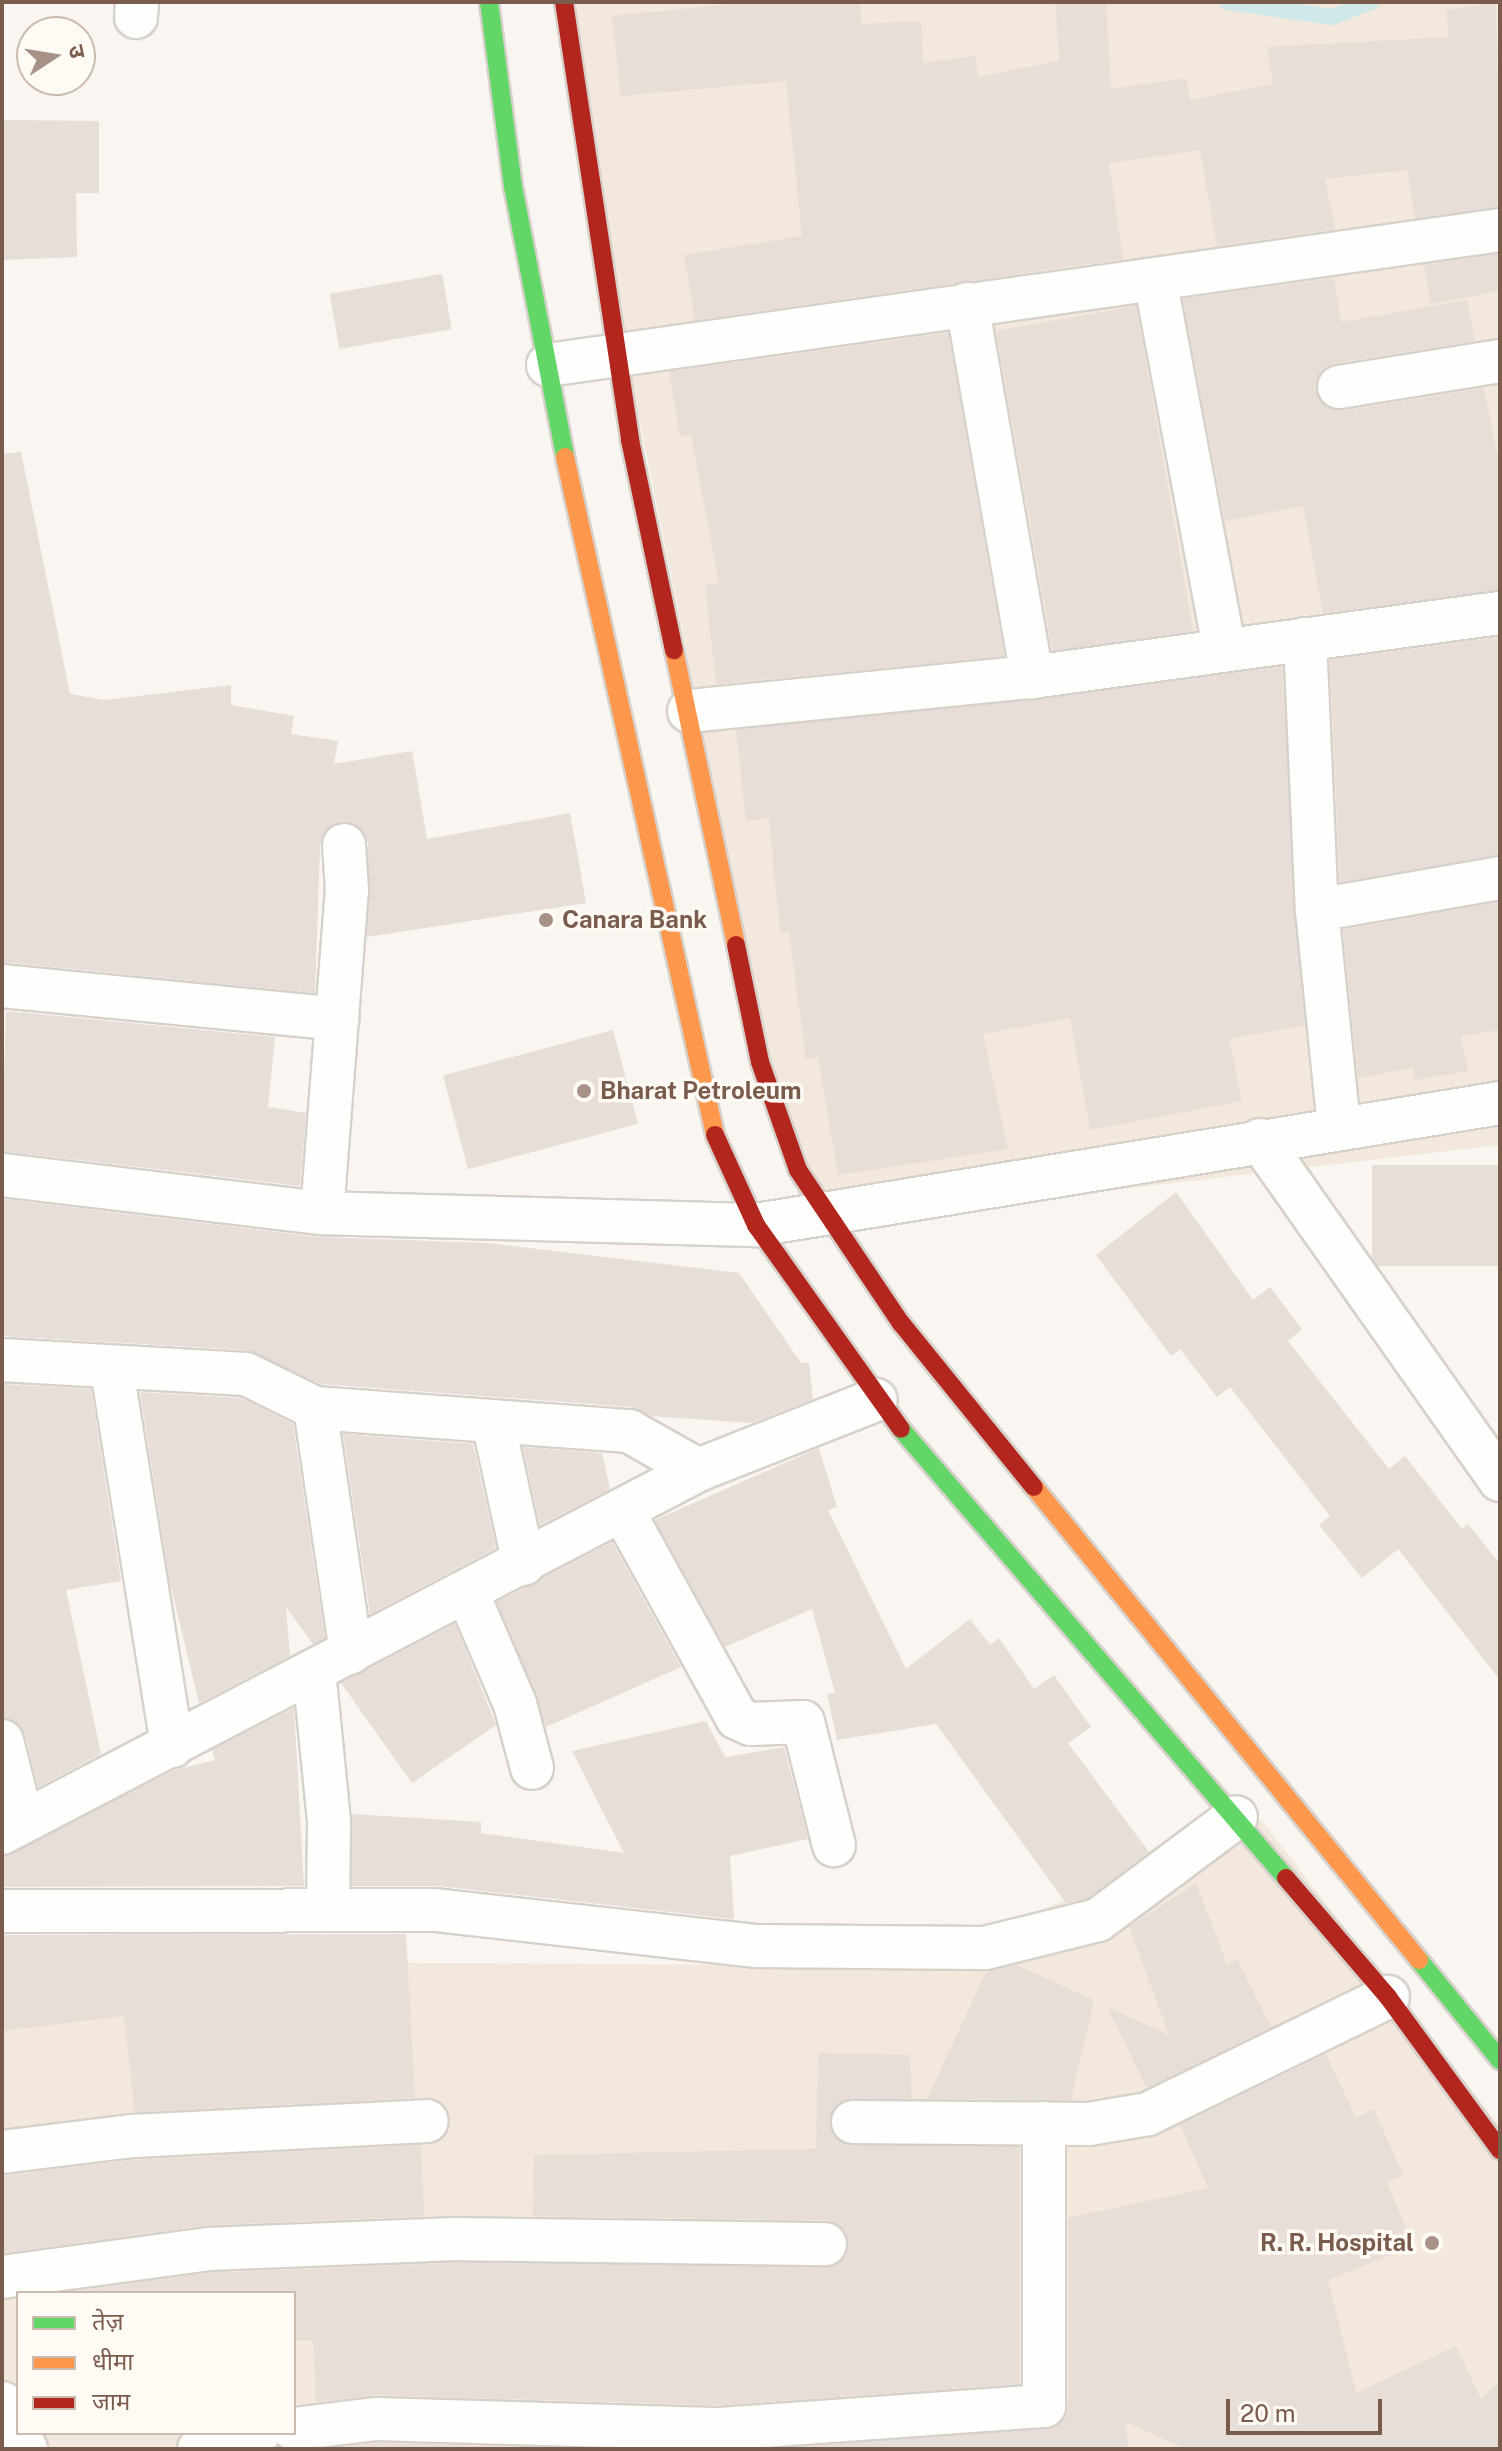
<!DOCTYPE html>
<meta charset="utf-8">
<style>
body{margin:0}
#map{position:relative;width:1502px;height:2451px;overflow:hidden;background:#f9f5f0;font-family:"Public Sans","Noto Sans Devanagari",sans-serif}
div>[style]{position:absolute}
.residential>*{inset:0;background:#f2e8de}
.stream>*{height:16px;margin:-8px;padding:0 8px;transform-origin:8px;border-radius:8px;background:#d0e8ea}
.building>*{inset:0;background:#e6ded7;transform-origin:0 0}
.roads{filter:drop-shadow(2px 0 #d7d1cb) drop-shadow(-2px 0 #d7d1cb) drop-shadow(0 2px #d7d1cb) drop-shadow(0 -2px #d7d1cb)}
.street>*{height:42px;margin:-21px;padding:0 21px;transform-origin:21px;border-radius:21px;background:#fefefd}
.fast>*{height:18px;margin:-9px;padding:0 9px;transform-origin:9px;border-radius:9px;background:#63d668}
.slow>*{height:18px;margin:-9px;padding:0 9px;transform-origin:9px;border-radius:9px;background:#ff974d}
.jam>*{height:18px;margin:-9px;padding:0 9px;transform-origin:9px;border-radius:9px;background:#b3261e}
.dots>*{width:22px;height:22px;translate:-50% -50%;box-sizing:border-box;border:4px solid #fffaf3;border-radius:50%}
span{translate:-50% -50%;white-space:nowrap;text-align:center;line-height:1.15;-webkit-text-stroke:7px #fffaf3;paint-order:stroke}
.poi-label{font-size:24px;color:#7a5c4d;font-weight:700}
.left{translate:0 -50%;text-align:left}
.right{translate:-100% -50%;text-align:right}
.frame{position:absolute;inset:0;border:4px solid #7a5c4d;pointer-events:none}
.legend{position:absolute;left:16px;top:2291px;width:280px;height:144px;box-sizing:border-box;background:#fffaf3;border:2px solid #cabbb1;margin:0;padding:10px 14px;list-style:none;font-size:24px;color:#7a5c4d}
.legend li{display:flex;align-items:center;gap:16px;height:40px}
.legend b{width:40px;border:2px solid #cabbb1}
.north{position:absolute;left:16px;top:16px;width:80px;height:80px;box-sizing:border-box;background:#fffaf3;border:2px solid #cabbb1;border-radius:50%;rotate:78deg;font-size:22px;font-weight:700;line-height:32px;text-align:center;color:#7a5c4d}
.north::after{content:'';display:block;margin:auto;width:28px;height:36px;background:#a69286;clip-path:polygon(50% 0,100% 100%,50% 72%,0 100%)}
.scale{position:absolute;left:1226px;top:2399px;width:156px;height:36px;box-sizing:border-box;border:4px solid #7a5c4d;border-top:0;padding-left:10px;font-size:24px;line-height:28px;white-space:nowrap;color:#7a5c4d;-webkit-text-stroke:6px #fffaf3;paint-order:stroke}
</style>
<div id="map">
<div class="residential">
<div style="clip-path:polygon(554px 2px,1500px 2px,1500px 1145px,804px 1226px)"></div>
<div style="clip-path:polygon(evenodd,1261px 1820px,1500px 2127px,1500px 2449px,2px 2449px,2px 1960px,904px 1966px,1261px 1820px,18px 2293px,294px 2293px,294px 2433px,18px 2433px,18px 2293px)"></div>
</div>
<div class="stream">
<div style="left:1228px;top:2px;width:105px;rotate:8.2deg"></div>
<div style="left:1332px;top:17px;width:42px;rotate:-21deg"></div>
</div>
<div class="building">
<div style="clip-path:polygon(751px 2px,860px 2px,862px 24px,921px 21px,923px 63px,975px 56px,978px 77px,1059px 61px,1055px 2px,1106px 2px,1111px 89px,1186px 78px,1190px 100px,1273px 84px,1267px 47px,1449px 37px,1446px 10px,1496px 3px,1500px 207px,1415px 218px,1407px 170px,1325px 179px,1335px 229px,1217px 246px,1200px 150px,1109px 163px,1123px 259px,695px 320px,684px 255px,802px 236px,786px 81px,621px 96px,612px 16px)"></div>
<div style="clip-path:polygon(2px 120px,99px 121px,99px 193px,76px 193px,77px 257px,2px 260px)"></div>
<div style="clip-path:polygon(1500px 254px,1500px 291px,1431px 304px,1424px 265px)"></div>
<div style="left:442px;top:274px;width:56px;height:114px;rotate:80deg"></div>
<div style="clip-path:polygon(1334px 278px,1341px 322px,1467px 300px,1475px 341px,1335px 363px,1323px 369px,1315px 390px,1321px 403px,1342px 411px,1484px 388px,1500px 469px,1500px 590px,1323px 613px,1303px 506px,1225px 521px,1183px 299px)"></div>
<div style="left:1136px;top:306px;width:330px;height:142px;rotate:80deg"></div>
<div style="clip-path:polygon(948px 333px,1004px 656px,716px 684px,705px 585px,719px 584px,691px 435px,680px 436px,669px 372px)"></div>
<div style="clip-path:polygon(21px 452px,70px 694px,105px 700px,231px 685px,231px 705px,294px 716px,291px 734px,338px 741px,334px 764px,412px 751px,427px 839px,570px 813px,586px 903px,367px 937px,368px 843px,355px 824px,342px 821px,323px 834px,320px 846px,315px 993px,2px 962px,2px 454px)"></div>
<div style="clip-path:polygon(1500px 637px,1500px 855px,1340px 882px,1330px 660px)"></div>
<div style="clip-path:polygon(1282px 667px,1305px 1025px,1229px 1039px,1242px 1101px,1090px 1130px,1070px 1018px,983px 1034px,1008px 1149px,838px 1175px,818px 1057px,806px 1059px,789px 932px,780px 933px,769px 818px,746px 821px,736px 730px)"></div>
<div style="clip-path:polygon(1500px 902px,1500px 1030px,1461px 1036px,1468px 1071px,1415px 1080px,1413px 1068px,1358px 1078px,1343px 930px)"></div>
<div style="clip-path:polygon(6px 1011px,275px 1037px,268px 1107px,306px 1113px,300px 1186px,2px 1151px)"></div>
<div style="left:613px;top:1030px;width:97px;height:176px;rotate:75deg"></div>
<div style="left:1500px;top:1165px;width:101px;height:128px;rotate:90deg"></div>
<div style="clip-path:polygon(1176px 1192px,1253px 1300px,1270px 1287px,1302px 1329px,1288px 1341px,1389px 1469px,1405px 1456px,1462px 1529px,1468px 1524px,1500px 1564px,1500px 1680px,1398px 1549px,1362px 1578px,1319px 1525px,1330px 1516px,1230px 1387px,1217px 1397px,1180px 1349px,1171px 1356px,1096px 1255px)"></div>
<div style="clip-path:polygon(2px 1199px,319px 1237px,488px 1243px,739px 1273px,801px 1363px,809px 1363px,813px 1399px,752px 1423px,650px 1416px,631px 1407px,321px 1384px,247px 1350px,2px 1336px)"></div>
<div style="clip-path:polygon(2px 1384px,91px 1389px,121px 1581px,66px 1590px,101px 1754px,38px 1787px,25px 1734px,2px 1718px)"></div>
<div style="clip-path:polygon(140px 1392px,240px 1398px,293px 1424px,325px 1638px,313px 1644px,286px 1607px,290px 1656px,199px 1703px,170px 1583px)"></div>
<div style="clip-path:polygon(343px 1434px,473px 1444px,496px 1548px,370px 1614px)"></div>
<div style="clip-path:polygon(523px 1447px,602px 1453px,610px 1489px,540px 1525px)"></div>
<div style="clip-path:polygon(819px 1448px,837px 1507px,828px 1510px,906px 1669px,970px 1619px,990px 1645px,999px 1638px,1034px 1689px,1054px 1675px,1091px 1727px,1068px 1743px,1149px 1852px,1088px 1898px,1066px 1903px,936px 1724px,837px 1740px,827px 1694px,835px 1693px,812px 1609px,725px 1647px,655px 1520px)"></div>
<div style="clip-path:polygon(612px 1542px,681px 1667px,546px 1727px,497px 1602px)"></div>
<div style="clip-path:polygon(455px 1624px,496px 1725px,412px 1783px,341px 1683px)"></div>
<div style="clip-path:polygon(294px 1708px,304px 1886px,2px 1887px,2px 1857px,175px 1770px,215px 1760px,212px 1750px)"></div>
<div style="clip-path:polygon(706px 1721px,725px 1757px,784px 1747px,808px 1839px,730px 1856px,734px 1919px,438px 1886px,352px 1886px,352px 1814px,481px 1822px,481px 1833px,624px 1853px,572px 1751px)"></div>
<div style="clip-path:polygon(1196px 1883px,1227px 1964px,1237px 1959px,1271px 2027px,1147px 2088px,1107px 2007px,1169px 2035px,1129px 1927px)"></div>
<div style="clip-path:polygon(406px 1934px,415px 2098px,135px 2112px,124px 2016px,2px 2031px,2px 1935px)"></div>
<div style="clip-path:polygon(1017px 1965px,1094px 2000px,1071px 2100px,927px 2099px,986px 1972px)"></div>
<div style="clip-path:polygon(818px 2053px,910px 2055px,912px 2098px,841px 2102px,829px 2123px,842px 2143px,1020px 2147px,1020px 2384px,720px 2405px,377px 2395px,316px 2402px,313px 2341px,295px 2341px,295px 2293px,62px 2293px,210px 2273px,455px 2263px,836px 2265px,849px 2244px,838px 2224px,826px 2220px,533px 2216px,534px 2155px,816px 2149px)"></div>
<div style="clip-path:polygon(1326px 2054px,1356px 2118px,1374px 2109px,1403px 2175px,1387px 2182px,1413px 2246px,1328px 2280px,1356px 2393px,1456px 2346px,1481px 2399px,1500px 2380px,1500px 2449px,1186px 2449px,1126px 2422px,1128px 2449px,778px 2449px,1058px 2426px,1068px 2406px,1068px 2218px,1208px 2188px,1180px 2125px)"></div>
<div style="clip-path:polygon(421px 2145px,424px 2216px,207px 2225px,2px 2253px,2px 2176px,135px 2160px)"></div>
<div style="clip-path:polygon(377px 2443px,583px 2449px,328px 2449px)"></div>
</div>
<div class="roads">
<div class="street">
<div style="left:136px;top:17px;width:15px;rotate:-86deg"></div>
<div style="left:1156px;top:284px;width:370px;rotate:79.4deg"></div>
<div style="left:967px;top:304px;width:379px;rotate:80.1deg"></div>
<div style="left:548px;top:365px;width:962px;rotate:-8.07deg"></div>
<div style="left:1339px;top:387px;width:163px;rotate:-9.2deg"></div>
<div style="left:1305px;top:639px;width:271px;rotate:87.5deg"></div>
<div style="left:1317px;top:910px;width:217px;rotate:84.2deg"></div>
<div style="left:689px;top:711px;width:345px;rotate:-5.7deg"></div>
<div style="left:1032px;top:677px;width:472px;rotate:-7.8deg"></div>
<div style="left:1317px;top:910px;width:186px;rotate:-9.9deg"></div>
<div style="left:2px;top:986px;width:337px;rotate:5.6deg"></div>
<div style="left:1260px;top:1140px;width:416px;rotate:54.8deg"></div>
<div style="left:2px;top:1175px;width:322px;rotate:6.8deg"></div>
<div style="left:322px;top:1213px;width:434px;rotate:1.6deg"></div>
<div style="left:756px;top:1225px;width:754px;rotate:-9.31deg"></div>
<div style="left:322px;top:1213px;width:324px;rotate:-85.6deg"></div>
<div style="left:347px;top:890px;width:45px;rotate:-93.8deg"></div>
<div style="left:2px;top:1360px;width:244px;rotate:3.3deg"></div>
<div style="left:246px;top:1374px;width:77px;rotate:26.2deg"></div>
<div style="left:315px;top:1408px;width:315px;rotate:4.2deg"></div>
<div style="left:629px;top:1431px;width:79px;rotate:29.5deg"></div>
<div style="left:112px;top:1370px;width:381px;rotate:80.9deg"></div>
<div style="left:315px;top:1408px;width:247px;rotate:81.6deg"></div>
<div style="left:493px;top:1421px;width:146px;rotate:77.8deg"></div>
<div style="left:624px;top:1513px;width:234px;rotate:61.1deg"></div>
<div style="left:737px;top:1718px;width:15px;rotate:23deg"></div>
<div style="left:751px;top:1724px;width:52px;rotate:-2.2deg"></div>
<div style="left:803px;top:1722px;width:127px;rotate:75.9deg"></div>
<div style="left:467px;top:1592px;width:122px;rotate:66.8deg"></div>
<div style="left:515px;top:1704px;width:66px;rotate:75.1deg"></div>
<div style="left:314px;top:1671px;width:151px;rotate:84.3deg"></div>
<div style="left:329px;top:1821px;width:89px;rotate:90.6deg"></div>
<div style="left:2px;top:1741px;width:81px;rotate:75.8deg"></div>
<div style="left:2px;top:1833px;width:785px;rotate:-27.54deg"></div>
<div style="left:698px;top:1470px;width:191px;rotate:-21.5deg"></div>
<div style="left:2px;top:1911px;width:433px;rotate:-0.1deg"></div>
<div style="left:435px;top:1910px;width:324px;rotate:6.4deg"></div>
<div style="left:757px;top:1946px;width:228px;rotate:0.5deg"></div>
<div style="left:985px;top:1948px;width:116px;rotate:-13.9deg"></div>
<div style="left:1098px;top:1920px;width:172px;rotate:-36.7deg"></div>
<div style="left:853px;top:2122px;width:236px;rotate:0.5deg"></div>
<div style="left:1089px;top:2124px;width:60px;rotate:-9.6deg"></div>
<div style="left:1148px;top:2114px;width:267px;rotate:-26deg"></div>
<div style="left:2px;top:2152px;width:132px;rotate:-7deg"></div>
<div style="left:133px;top:2136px;width:294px;rotate:-2.9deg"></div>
<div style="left:2px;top:2277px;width:208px;rotate:-7.7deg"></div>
<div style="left:208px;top:2249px;width:247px;rotate:-2.3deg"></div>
<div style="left:455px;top:2239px;width:370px;rotate:0.8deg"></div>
<div style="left:2px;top:2403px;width:52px;rotate:62.4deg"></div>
<div style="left:294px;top:2429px;width:83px;rotate:-7deg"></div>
<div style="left:376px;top:2419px;width:345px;rotate:1.7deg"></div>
<div style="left:721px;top:2429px;width:324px;rotate:-4.1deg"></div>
<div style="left:1044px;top:2406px;width:283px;rotate:-90deg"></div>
<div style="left:199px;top:2449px;width:62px;rotate:-14.9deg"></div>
</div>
<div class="fast">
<div style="left:489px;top:2px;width:186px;rotate:82.6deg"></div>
<div style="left:513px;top:186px;width:276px;rotate:79.1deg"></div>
<div style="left:901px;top:1429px;width:591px;rotate:49.39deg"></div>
<div style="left:1419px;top:1960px;width:129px;rotate:51deg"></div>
</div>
<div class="slow">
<div style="left:565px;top:457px;width:694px;rotate:77.52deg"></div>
<div style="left:674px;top:650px;width:301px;rotate:78.1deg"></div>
<div style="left:1034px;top:1487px;width:610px;rotate:50.86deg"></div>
</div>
<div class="jam">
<div style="left:564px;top:2px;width:443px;rotate:81.4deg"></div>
<div style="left:630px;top:440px;width:215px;rotate:78.2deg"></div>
<div style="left:736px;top:945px;width:119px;rotate:78.4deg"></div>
<div style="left:760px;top:1062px;width:114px;rotate:70.6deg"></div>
<div style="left:798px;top:1170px;width:184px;rotate:56.1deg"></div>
<div style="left:901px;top:1323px;width:211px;rotate:51deg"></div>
<div style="left:715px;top:1135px;width:99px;rotate:65.5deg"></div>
<div style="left:756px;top:1225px;width:250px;rotate:54.6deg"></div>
<div style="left:1286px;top:1878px;width:157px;rotate:49.4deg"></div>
<div style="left:1388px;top:1997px;width:190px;rotate:53.8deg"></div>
</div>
</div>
<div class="dots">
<div style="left:546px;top:920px;background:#a69286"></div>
<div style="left:584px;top:1091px;background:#a69286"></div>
<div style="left:1432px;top:2243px;background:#a69286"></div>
</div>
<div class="poi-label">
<span class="left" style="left:562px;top:920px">Canara Bank</span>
<span class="left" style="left:600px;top:1091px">Bharat Petroleum</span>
<span class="right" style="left:1414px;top:2243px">R. R. Hospital</span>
</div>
<div class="frame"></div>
<ul class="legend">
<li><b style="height:10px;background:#63d668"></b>तेज़</li>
<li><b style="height:10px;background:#ff974d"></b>धीमा</li>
<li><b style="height:10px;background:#b3261e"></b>जाम</li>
</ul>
<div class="north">उ</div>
<div class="scale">20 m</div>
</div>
